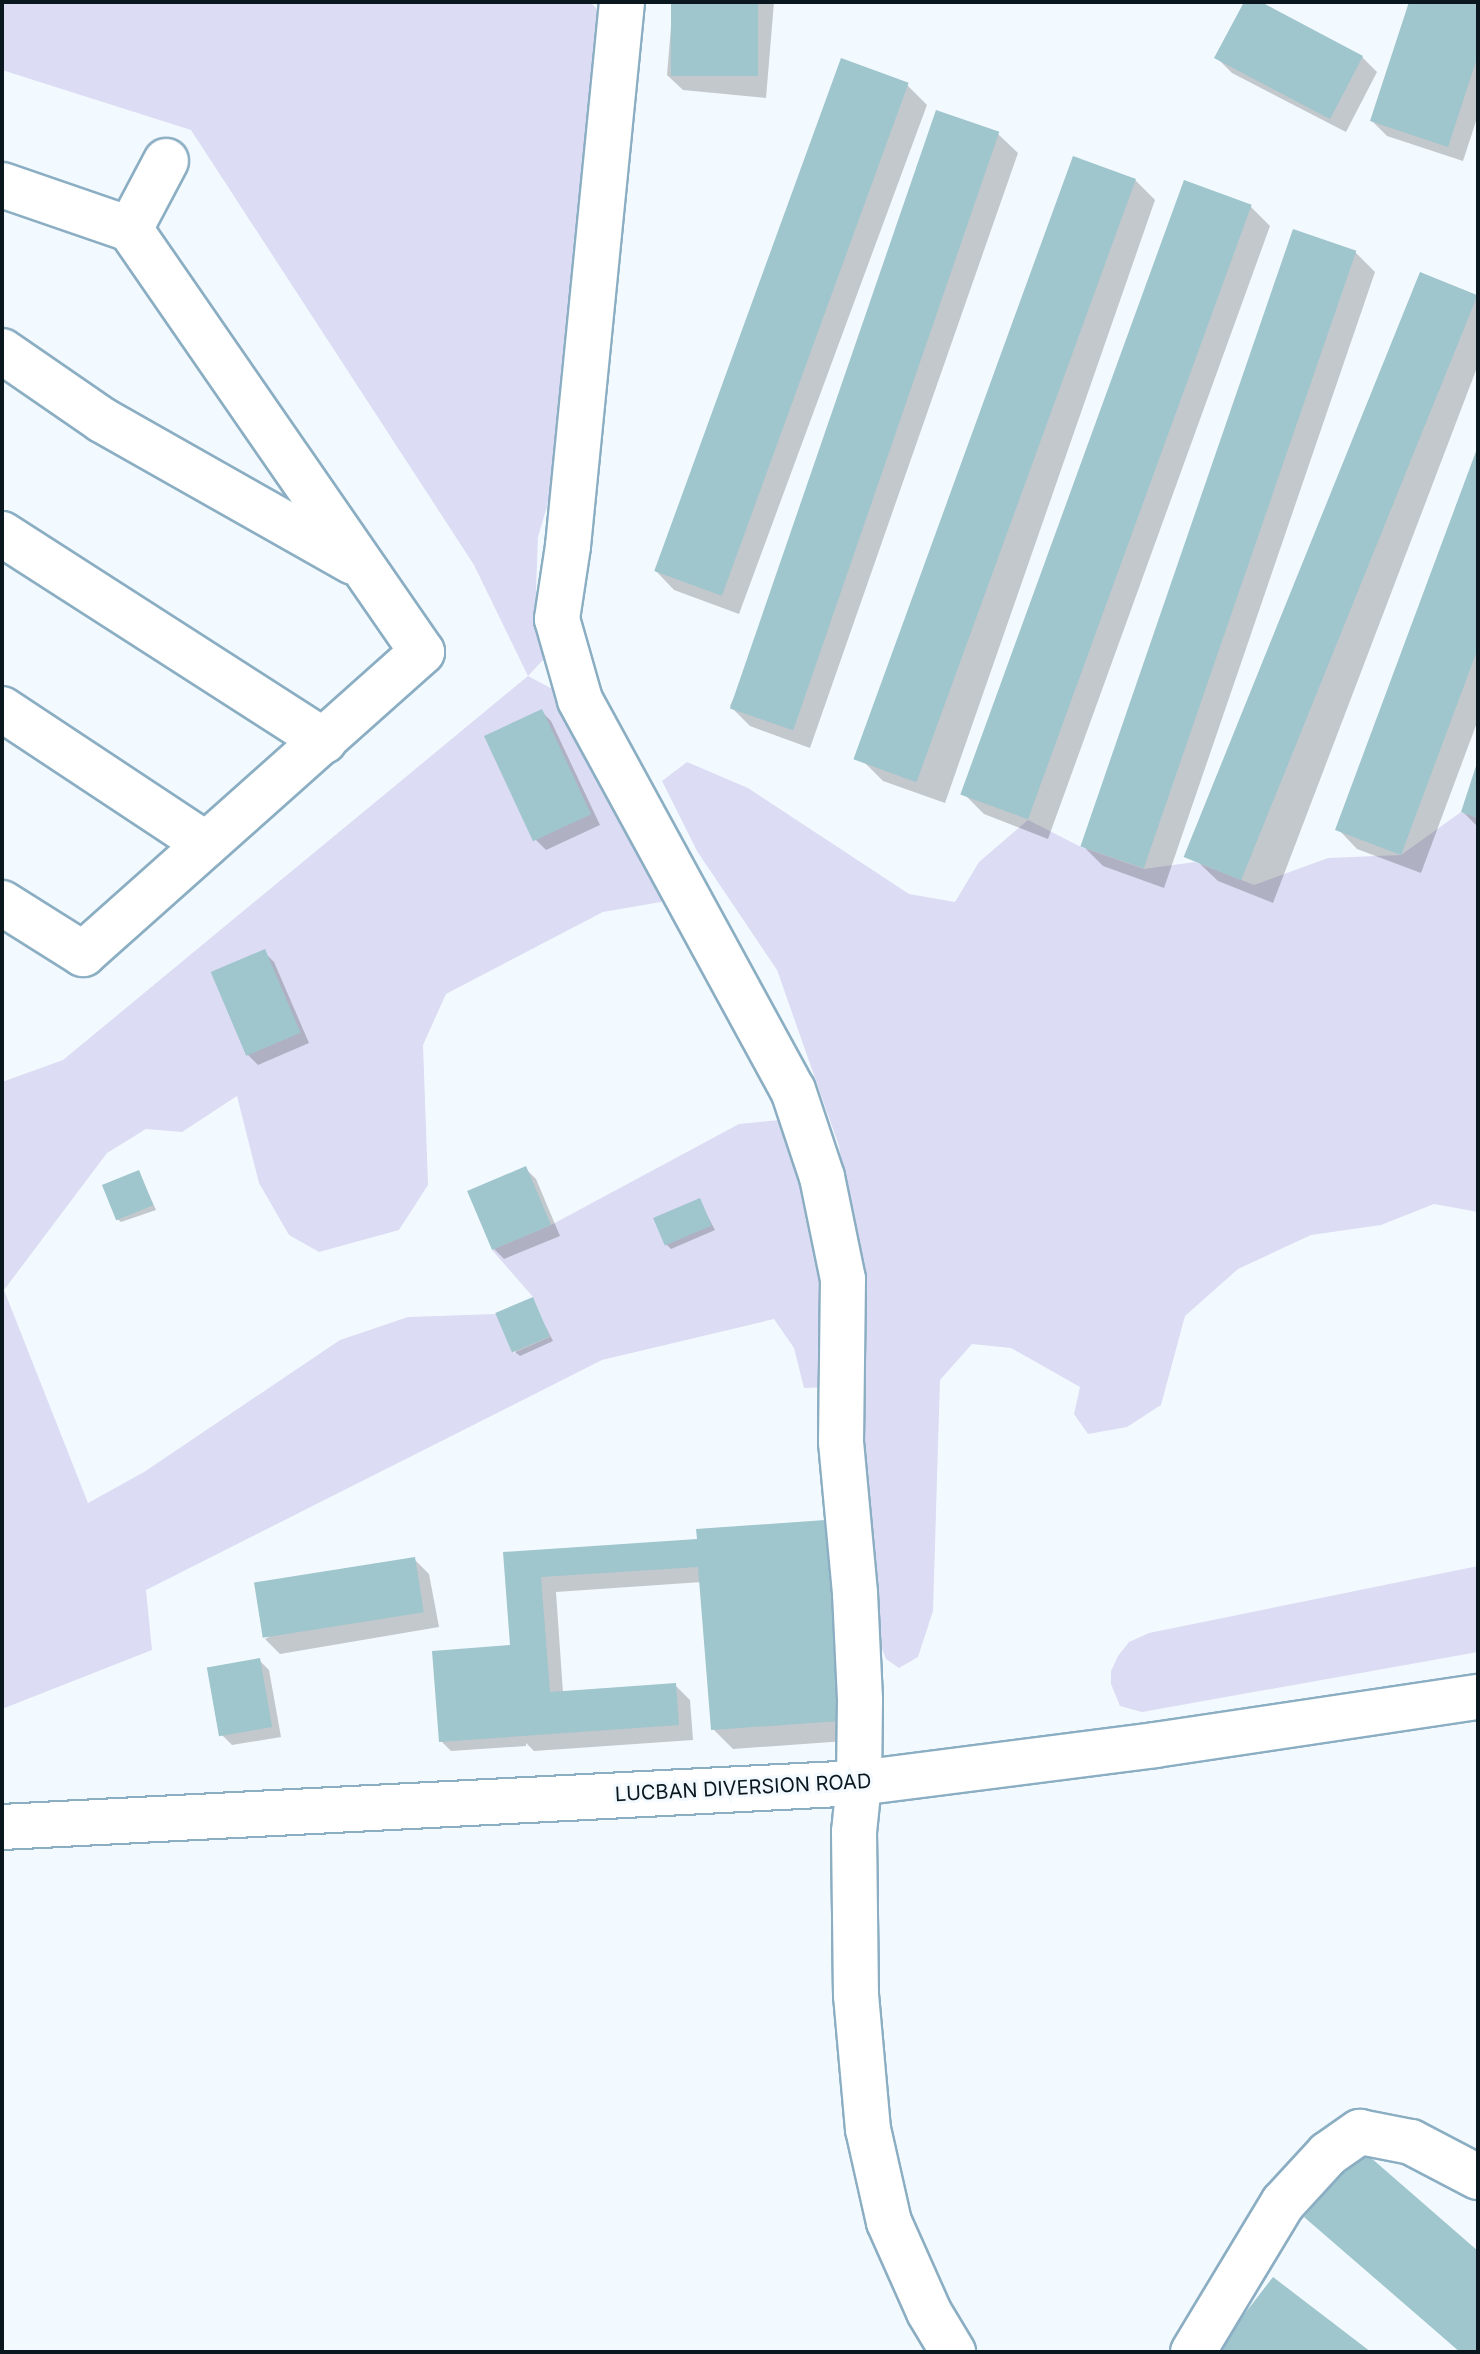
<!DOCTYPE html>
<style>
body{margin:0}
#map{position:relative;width:1480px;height:2354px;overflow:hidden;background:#f3faff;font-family:Inter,sans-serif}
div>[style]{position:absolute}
.green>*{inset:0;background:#dcdcf4}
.shadow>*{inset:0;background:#0003}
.building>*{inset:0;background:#9fc5cd;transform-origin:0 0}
.roads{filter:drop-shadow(2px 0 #8baec3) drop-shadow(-2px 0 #8baec3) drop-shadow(0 2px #8baec3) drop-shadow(0 -2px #8baec3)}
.minor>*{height:44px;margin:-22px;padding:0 22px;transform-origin:22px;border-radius:22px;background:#fff}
.major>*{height:44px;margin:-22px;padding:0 22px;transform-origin:22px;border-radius:22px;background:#fff}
span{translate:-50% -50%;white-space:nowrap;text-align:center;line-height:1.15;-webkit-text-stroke:6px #f3faff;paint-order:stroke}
.street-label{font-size:20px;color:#0a171f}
.frame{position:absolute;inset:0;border:4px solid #0a171f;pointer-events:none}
</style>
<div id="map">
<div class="green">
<div style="clip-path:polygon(2px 2px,590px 2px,606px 18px,560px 462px,538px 537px,536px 589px,543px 660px,528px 676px,558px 692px,670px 890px,661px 902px,603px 912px,446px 994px,423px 1045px,428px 1185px,399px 1230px,319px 1252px,289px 1235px,259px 1183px,237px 1096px,182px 1132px,146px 1129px,107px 1153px,4px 1290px,88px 1503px,144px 1472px,340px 1340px,408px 1317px,496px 1314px,514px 1353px,550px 1337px,533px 1297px,492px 1250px,551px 1225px,739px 1124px,780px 1120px,793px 1129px,834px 1261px,831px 1387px,804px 1388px,794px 1348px,774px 1319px,602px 1360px,146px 1590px,152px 1650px,2px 1709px,2px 1082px,63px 1060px,528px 676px,474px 565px,191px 130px,2px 70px)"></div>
<div style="clip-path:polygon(687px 762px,748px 788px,909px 894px,955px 902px,979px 862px,1028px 820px,1081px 847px,1144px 869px,1195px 862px,1254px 885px,1328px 858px,1401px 855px,1461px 812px,1478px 818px,1478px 1212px,1434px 1204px,1381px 1225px,1311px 1235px,1238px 1269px,1185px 1316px,1161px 1405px,1127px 1427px,1088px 1434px,1074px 1414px,1080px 1387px,1011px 1348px,972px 1344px,940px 1380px,933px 1611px,918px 1657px,899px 1668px,886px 1659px,875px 1631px,863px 1538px,862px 1295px,839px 1146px,777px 970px,697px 851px,662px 781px)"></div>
<div style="clip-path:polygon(1478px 1566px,1478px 1652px,1142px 1712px,1120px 1706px,1111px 1684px,1111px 1671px,1118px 1656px,1129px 1642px,1149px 1633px)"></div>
</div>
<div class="shadow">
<div style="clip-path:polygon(673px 2px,774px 2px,766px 98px,683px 90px,667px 75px)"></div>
<div style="clip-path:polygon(1246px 2px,1257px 2px,1362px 57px,1377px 72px,1346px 132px,1232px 73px,1217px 58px)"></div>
<div style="clip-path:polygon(1411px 2px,1478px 2px,1478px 115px,1463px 161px,1387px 136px,1372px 121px)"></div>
<div style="clip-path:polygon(907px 85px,927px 105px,739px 614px,674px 590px,655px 570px)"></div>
<div style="clip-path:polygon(998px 134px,1018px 153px,810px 748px,750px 726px,730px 706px)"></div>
<div style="clip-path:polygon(1135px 180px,1155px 200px,945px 803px,883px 781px,863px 761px)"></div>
<div style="clip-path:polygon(1250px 206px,1270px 226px,1048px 839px,984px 814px,964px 794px)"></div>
<div style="clip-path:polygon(1355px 252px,1375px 272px,1164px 888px,1103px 866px,1083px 846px)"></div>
<div style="clip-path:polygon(1477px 296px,1478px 365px,1273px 903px,1218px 881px,1198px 862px)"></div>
<div style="clip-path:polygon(1478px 451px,1478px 720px,1421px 873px,1357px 849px,1338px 829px)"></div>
<div style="clip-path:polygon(541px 711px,551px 721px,600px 825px,546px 850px,536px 840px)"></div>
<div style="clip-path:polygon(1478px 768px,1478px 827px,1463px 812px)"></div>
<div style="clip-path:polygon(264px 952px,274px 962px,309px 1043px,258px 1065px,248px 1055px)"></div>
<div style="clip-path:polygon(526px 1169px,536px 1179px,560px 1236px,504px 1259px,494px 1249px)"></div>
<div style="clip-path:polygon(139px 1172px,156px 1210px,121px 1222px,116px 1218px)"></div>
<div style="clip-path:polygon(699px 1200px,715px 1230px,671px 1249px,666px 1244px)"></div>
<div style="clip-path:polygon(532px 1300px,553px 1341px,520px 1356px,515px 1352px)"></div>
<div style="clip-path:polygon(824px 1522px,844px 1542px,859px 1740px,733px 1749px,713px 1729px,702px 1582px,556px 1592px,563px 1693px,675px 1685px,690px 1700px,693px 1740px,534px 1751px,526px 1743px,526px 1746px,451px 1751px,441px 1741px,512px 1651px,505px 1554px,696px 1541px)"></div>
<div style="clip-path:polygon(414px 1559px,429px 1574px,439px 1627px,280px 1654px,265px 1639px)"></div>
<div style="clip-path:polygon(259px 1660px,269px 1670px,281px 1737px,232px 1745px,222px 1735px)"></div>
<div style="clip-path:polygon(1307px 2217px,1478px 2253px,1478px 2352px,1460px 2352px)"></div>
</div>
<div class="building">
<div style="left:671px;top:2px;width:87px;height:74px"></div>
<div style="clip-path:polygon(1244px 2px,1261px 2px,1363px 56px,1330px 119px,1214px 58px)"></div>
<div style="clip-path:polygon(1409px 2px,1478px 2px,1478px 55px,1448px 147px,1370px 121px)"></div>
<div style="left:841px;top:58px;width:72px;height:546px;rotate:20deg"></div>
<div style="left:936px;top:110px;width:67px;height:633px;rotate:19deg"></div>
<div style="left:1073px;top:156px;width:67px;height:642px;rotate:20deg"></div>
<div style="left:1184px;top:180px;width:72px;height:654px;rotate:20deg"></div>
<div style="left:1293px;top:229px;width:67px;height:653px;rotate:19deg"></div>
<div style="left:1420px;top:272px;width:62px;height:631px;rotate:22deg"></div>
<div style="clip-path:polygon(1478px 446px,1478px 648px,1401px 855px,1335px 830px)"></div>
<div style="left:542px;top:709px;width:116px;height:64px;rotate:65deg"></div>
<div style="clip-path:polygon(1477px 763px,1478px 763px,1478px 818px,1461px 812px)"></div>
<div style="left:265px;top:949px;width:91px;height:59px;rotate:67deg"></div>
<div style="left:526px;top:1166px;width:64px;height:64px;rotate:67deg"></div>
<div style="left:139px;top:1170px;width:38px;height:40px;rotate:68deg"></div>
<div style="left:700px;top:1198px;width:30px;height:51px;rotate:67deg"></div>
<div style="left:533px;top:1297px;width:43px;height:41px;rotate:67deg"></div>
<div style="clip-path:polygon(825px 1520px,840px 1721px,711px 1730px,698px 1567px,541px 1577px,550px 1692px,676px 1683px,679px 1725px,439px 1742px,432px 1651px,510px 1645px,503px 1552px,697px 1539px,696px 1529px)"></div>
<div style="left:415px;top:1557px;width:56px;height:163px;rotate:81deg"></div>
<div style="left:260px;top:1658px;width:70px;height:54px;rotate:80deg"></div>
<div style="clip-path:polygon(1362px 2150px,1478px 2251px,1478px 2352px,1460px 2352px,1304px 2217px)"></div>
<div style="clip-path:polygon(1273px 2277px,1371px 2352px,1215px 2352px)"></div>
</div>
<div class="roads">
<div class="minor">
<div style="left:622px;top:2px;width:547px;rotate:95.67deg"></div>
<div style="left:568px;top:546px;width:74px;rotate:98.6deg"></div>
<div style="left:557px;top:619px;width:84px;rotate:74.1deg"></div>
<div style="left:580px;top:700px;width:444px;rotate:61.4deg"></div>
<div style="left:793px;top:1090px;width:92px;rotate:71.6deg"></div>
<div style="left:822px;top:1177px;width:104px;rotate:78.4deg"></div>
<div style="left:843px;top:1279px;width:163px;rotate:90.7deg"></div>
<div style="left:841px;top:1442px;width:152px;rotate:84.7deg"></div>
<div style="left:855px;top:1593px;width:107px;rotate:87.3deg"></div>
<div style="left:860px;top:1700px;width:83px;rotate:90.7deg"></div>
<div style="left:859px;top:1783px;width:49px;rotate:95.8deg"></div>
<div style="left:854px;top:1832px;width:163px;rotate:89.3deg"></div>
<div style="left:856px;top:1995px;width:135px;rotate:84.9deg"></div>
<div style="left:868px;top:2129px;width:95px;rotate:77.3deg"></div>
<div style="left:889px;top:2222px;width:98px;rotate:66deg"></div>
<div style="left:929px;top:2312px;width:47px;rotate:59deg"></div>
<div style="left:2px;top:185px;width:135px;rotate:19deg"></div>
<div style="left:130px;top:229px;width:514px;rotate:55.38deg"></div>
<div style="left:422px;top:652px;width:454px;rotate:138.3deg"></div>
<div style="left:83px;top:954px;width:96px;rotate:-147.8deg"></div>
<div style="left:130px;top:229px;width:77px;rotate:-62.1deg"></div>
<div style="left:2px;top:351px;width:121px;rotate:34.6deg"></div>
<div style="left:102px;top:420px;width:288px;rotate:29.5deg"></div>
<div style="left:2px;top:534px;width:383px;rotate:32.7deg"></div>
<div style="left:2px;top:709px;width:245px;rotate:33.5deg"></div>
<div style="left:1193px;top:2352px;width:174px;rotate:-58.9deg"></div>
<div style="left:1283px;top:2203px;width:67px;rotate:-47.4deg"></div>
<div style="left:1328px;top:2154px;width:39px;rotate:-35deg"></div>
<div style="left:1360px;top:2132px;width:52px;rotate:11.1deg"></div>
<div style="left:1411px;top:2142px;width:76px;rotate:27.6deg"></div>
</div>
<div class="major">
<div style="left:2px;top:1827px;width:858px;rotate:-2.94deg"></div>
<div style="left:859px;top:1783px;width:298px;rotate:-7.3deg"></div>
<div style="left:1155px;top:1745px;width:327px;rotate:-8.5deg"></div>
</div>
</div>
<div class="street-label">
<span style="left:743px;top:1788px;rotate:-3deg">LUCBAN DIVERSION ROAD</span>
</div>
<div class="frame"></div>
</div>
